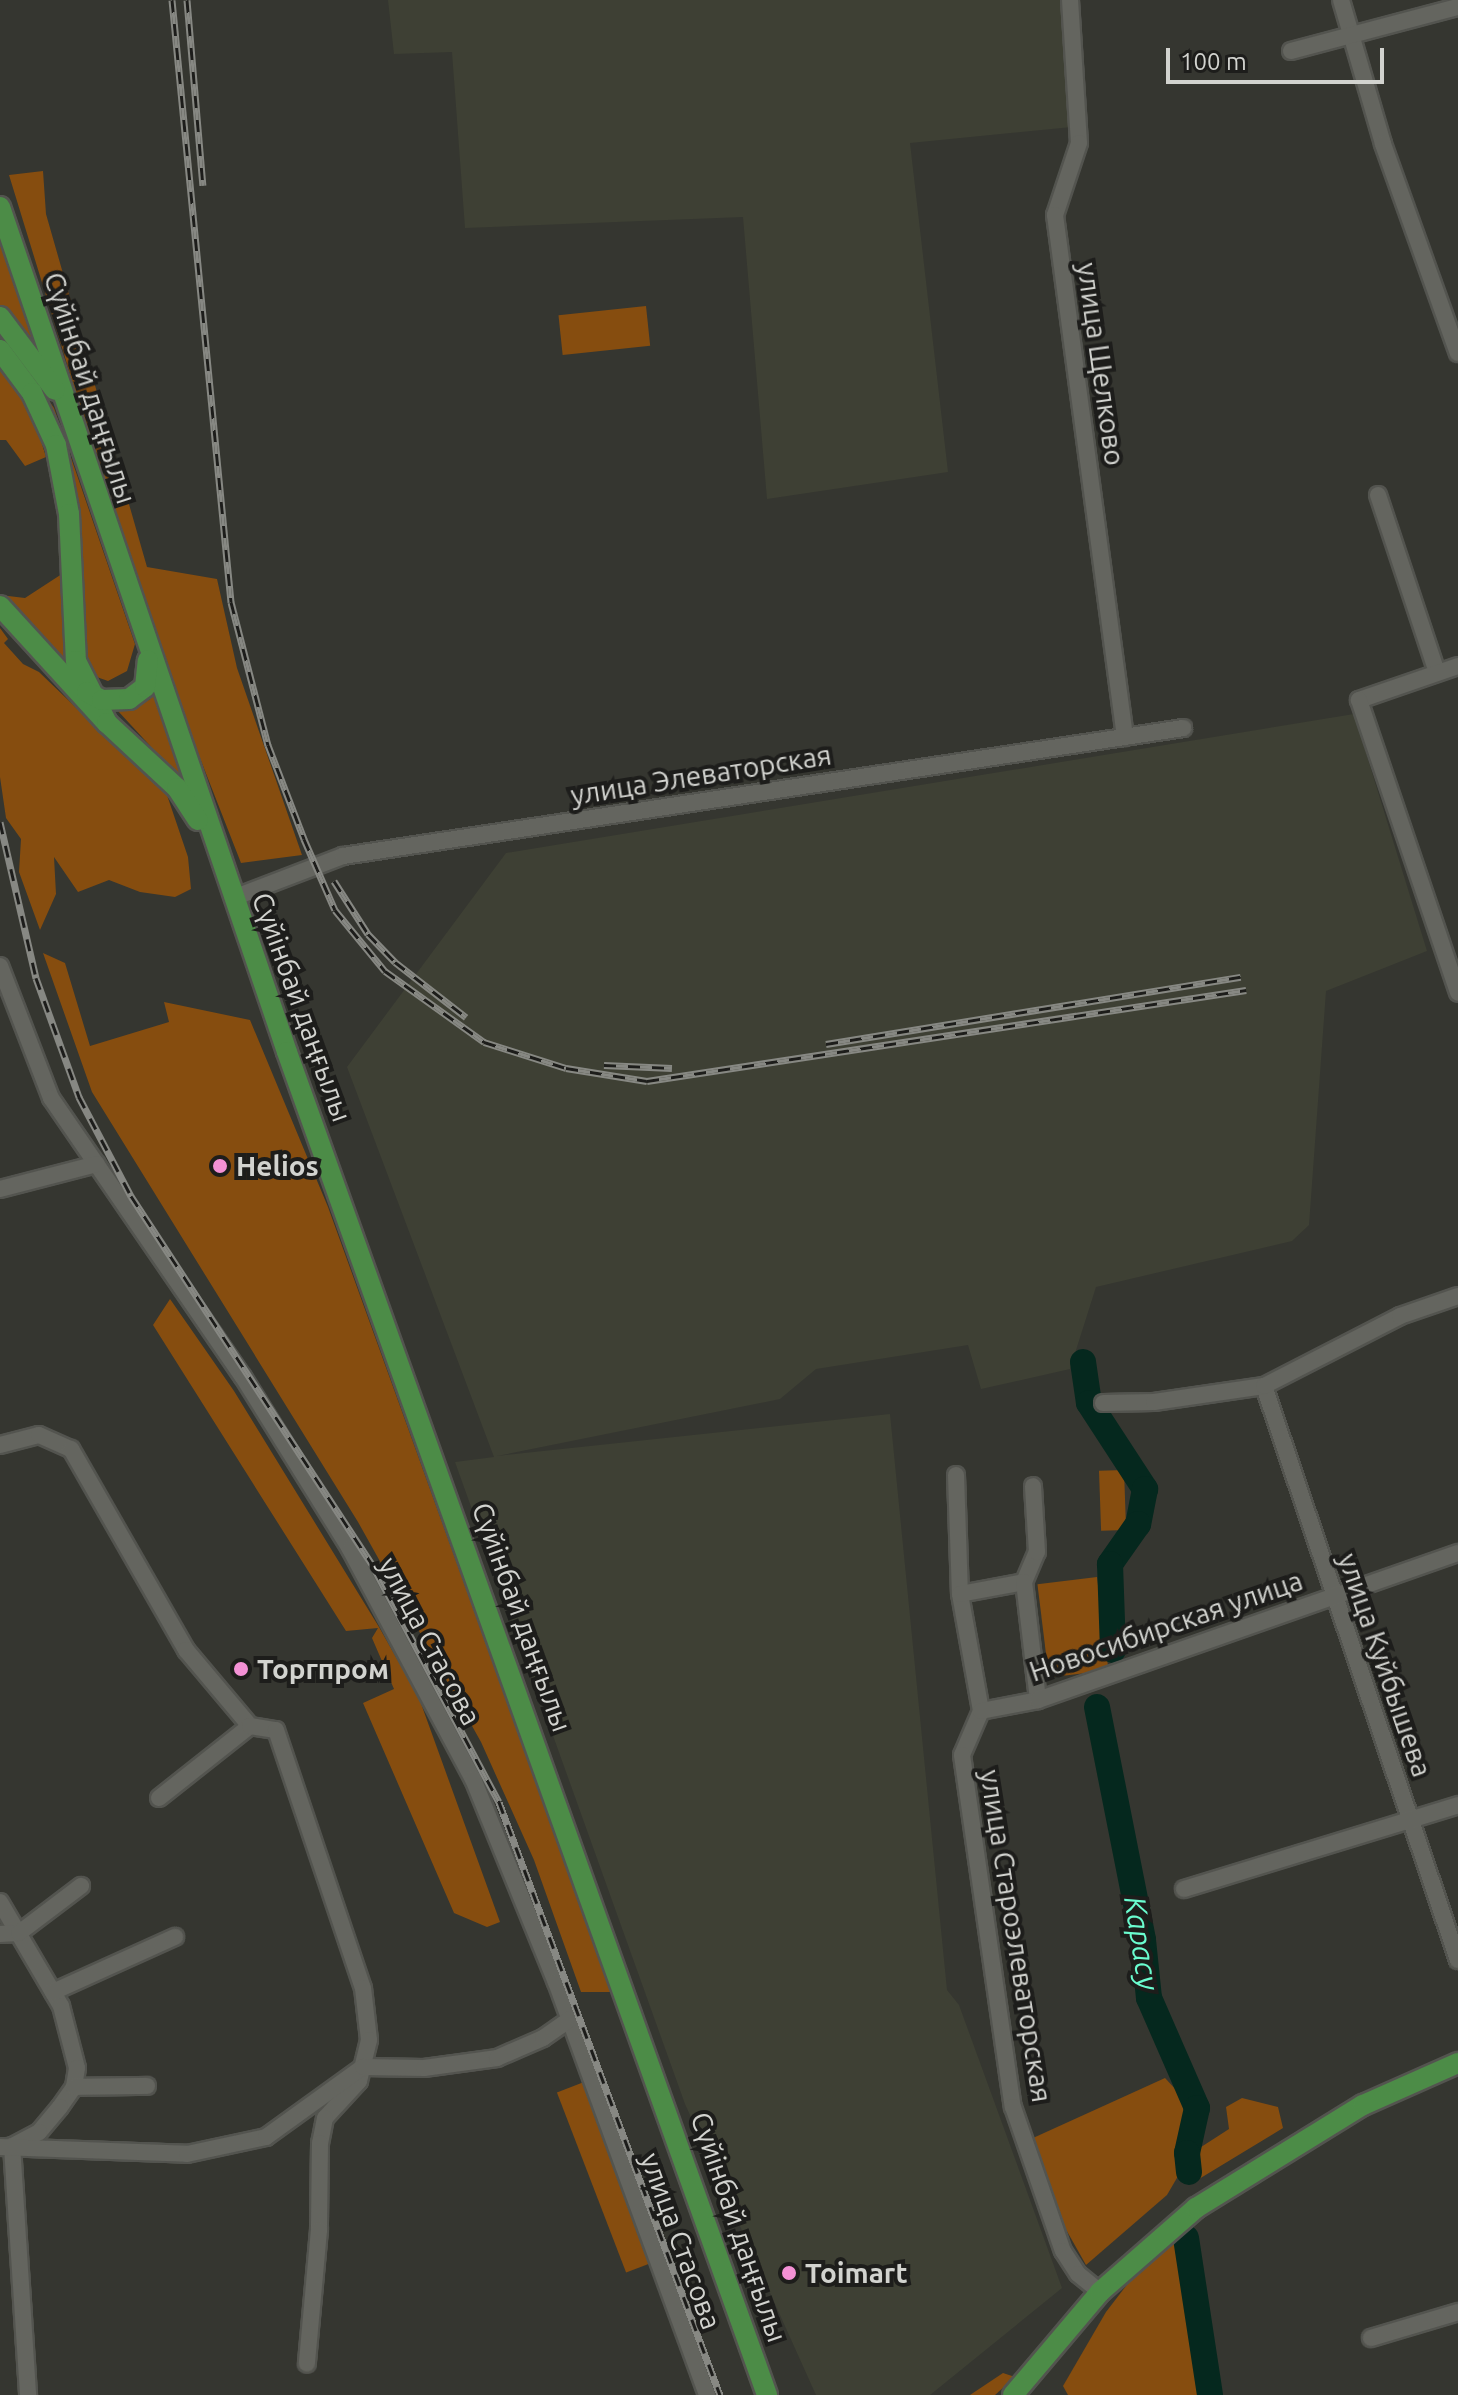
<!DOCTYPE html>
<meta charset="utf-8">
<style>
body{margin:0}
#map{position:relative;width:1458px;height:2395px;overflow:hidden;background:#353630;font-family:Ubuntu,sans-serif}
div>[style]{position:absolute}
.built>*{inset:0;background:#3e4034}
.green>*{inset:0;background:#864d0f;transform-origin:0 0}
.river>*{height:26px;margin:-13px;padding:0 13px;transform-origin:13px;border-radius:13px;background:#05281e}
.roads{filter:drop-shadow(2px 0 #53544f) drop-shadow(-2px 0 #53544f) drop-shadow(0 2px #53544f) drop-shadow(0 -2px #53544f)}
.minor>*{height:16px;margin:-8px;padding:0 8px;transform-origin:8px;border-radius:8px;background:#64655f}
.major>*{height:20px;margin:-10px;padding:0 10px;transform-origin:10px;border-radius:10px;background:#4c8c47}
.rail>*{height:7px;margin-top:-3.5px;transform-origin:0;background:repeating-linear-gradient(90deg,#1d1d1b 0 12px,#878883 0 24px);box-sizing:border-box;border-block:2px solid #878883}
.dots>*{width:22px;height:22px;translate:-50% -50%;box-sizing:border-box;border:4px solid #1d1d1b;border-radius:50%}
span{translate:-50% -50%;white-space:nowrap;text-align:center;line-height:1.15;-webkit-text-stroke:8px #1d1d1b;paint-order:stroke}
.street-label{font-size:28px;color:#d2d3cf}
.poi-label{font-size:28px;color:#d2d3cf;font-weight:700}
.left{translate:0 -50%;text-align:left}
.water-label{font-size:30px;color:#6afccf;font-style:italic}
.scale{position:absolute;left:1166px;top:48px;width:218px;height:36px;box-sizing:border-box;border:4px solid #d2d3cf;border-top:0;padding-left:10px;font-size:24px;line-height:28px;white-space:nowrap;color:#d2d3cf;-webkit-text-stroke:6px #1d1d1b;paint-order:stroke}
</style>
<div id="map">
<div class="built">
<div style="clip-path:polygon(388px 0,1062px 0,1072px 127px,910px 143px,948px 472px,767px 499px,743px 217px,465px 228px,452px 52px,394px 54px)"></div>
<div style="clip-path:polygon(1354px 714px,1427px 951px,1326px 991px,1309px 1225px,1292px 1241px,1096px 1287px,1070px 1369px,981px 1389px,968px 1345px,816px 1369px,780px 1399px,497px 1456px,890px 1414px,947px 1990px,959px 2005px,1062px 2288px,930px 2395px,816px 2395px,685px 2104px,455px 1462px,494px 1457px,347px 1067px,506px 853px)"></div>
</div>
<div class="green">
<div style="clip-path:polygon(43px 171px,46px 214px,147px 567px,217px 579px,237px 668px,302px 855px,241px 863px,144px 615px,9px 175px)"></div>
<div style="clip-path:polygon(0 229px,42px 350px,0 305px)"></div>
<div style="left:646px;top:306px;width:40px;height:88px;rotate:84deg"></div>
<div style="clip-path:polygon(0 330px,54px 408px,135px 644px,127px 671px,108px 681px,91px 675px,79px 649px,80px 535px,62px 443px,0 339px)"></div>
<div style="clip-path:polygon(0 364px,30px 405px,46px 457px,25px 466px,6px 440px,0 440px)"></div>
<div style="clip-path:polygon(68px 570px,63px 628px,71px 676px,0 595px,25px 598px)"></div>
<div style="clip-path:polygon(0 628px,8px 639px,4px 643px,23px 664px,39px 672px,167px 795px,188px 857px,191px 889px,175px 897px,140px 892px,109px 880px,78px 892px,54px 857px,56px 894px,40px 930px,19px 872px,21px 839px,6px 818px,0 777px)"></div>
<div style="clip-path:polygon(153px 681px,190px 789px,118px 711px,135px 709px,150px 699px)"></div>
<div style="clip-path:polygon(43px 953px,65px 963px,90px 1046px,169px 1022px,164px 1002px,250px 1020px,328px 1207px,612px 1992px,581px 1992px,534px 1860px,481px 1742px,358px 1522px,92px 1092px)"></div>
<div style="clip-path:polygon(170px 1299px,234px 1391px,379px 1627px,419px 1698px,500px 1922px,487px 1927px,454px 1913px,363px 1703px,394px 1689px,372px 1638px,378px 1628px,346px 1631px,153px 1325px)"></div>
<div style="left:1124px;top:1470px;width:60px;height:25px;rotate:88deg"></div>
<div style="left:1097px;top:1577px;width:94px;height:60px;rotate:83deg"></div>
<div style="clip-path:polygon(1165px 2078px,1191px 2106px,1181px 2171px,1167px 2195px,1086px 2265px,1055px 2210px,1033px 2138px)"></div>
<div style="left:584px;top:2082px;width:193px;height:29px;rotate:69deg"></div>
<div style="clip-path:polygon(1242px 2098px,1278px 2107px,1283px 2128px,1199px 2179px,1198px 2149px,1229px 2129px,1226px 2107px)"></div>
<div style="clip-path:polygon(1175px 2240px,1198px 2395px,1068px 2395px,1063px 2386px,1106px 2312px,1139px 2269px)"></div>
<div style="clip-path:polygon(1003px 2373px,1015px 2377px,995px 2395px,970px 2395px)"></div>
</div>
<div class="river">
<div style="left:1083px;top:1362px;width:41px;rotate:81.7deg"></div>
<div style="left:1089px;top:1403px;width:103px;rotate:56.9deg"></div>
<div style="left:1145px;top:1489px;width:36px;rotate:101deg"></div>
<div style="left:1138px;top:1524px;width:49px;rotate:125deg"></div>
<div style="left:1110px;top:1564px;width:86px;rotate:88deg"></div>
<div style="left:1097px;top:1707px;width:237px;rotate:78.8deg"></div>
<div style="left:1143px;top:1940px;width:58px;rotate:84.1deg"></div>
<div style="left:1149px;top:1998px;width:120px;rotate:66.4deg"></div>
<div style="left:1197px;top:2108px;width:46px;rotate:102.5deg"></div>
<div style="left:1187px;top:2153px;width:19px;rotate:84deg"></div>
<div style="left:1186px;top:2238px;width:159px;rotate:81.3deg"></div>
</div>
<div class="roads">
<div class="minor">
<div style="left:1070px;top:0;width:143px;rotate:86.4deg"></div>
<div style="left:1079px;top:143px;width:76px;rotate:108.4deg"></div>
<div style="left:1055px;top:215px;width:527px;rotate:82.36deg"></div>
<div style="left:1341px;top:0;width:150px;rotate:73.7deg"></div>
<div style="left:1383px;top:144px;width:222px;rotate:70.3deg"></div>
<div style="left:1291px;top:51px;width:173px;rotate:-14.8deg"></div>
<div style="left:1378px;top:495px;width:187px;rotate:71.6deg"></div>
<div style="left:1458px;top:666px;width:105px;rotate:161deg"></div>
<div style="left:1359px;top:700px;width:309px;rotate:71.3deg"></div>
<div style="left:233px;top:898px;width:118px;rotate:-20.9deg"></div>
<div style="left:343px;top:856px;width:850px;rotate:-8.66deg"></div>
<div style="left:0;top:966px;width:142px;rotate:68.9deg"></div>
<div style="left:51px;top:1098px;width:339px;rotate:55.5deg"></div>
<div style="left:243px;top:1377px;width:203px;rotate:58.1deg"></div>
<div style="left:350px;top:1549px;width:261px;rotate:61.9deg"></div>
<div style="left:473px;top:1779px;width:219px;rotate:67.8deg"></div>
<div style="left:556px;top:1982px;width:440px;rotate:69.9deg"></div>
<div style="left:0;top:1189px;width:100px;rotate:-14.5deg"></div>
<div style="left:1264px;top:1386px;width:606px;rotate:71.33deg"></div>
<div style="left:1103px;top:1403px;width:51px;rotate:-1.1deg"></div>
<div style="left:1154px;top:1402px;width:111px;rotate:-8.3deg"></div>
<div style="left:1264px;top:1386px;width:153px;rotate:-27.2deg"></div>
<div style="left:1400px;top:1316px;width:61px;rotate:-19deg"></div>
<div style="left:0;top:1445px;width:40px;rotate:-14.4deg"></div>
<div style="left:39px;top:1435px;width:35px;rotate:24deg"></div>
<div style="left:71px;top:1449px;width:232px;rotate:60.2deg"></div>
<div style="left:186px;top:1650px;width:99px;rotate:49.9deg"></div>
<div style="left:956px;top:1475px;width:119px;rotate:88.1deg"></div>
<div style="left:960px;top:1594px;width:119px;rotate:79.8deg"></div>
<div style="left:981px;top:1711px;width:48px;rotate:113.4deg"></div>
<div style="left:962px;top:1755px;width:356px;rotate:81.8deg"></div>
<div style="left:1013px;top:2107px;width:152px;rotate:70.9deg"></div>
<div style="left:1063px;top:2251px;width:27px;rotate:57deg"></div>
<div style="left:1078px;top:2274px;width:28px;rotate:39deg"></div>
<div style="left:1024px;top:1582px;width:33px;rotate:-67deg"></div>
<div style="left:1037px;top:1552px;width:66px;rotate:-93.5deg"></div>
<div style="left:960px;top:1594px;width:65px;rotate:-10.6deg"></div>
<div style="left:1024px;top:1582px;width:119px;rotate:83.2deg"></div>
<div style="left:981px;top:1711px;width:58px;rotate:-10.9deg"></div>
<div style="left:1038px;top:1700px;width:445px;rotate:-19.3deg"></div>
<div style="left:159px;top:1798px;width:116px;rotate:-38.4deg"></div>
<div style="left:250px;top:1726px;width:26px;rotate:9deg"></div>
<div style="left:276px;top:1730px;width:272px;rotate:71.4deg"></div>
<div style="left:363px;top:1988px;width:52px;rotate:83.4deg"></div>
<div style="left:369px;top:2040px;width:42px;rotate:103.7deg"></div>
<div style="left:359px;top:2081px;width:50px;rotate:132.6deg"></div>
<div style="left:325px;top:2118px;width:25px;rotate:101deg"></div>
<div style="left:320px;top:2143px;width:87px;rotate:90.7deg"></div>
<div style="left:319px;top:2230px;width:134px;rotate:95.2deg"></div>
<div style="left:1184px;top:1889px;width:287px;rotate:-17deg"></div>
<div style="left:0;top:1902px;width:121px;rotate:59.6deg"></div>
<div style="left:61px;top:2006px;width:64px;rotate:75.5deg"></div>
<div style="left:77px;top:2068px;width:19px;rotate:99deg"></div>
<div style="left:74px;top:2087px;width:24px;rotate:125deg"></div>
<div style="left:60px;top:2107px;width:33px;rotate:130deg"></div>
<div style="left:39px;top:2132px;width:30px;rotate:152deg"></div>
<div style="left:0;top:1934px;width:19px;rotate:-3deg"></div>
<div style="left:19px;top:1933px;width:78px;rotate:-37.2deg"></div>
<div style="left:53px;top:1992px;width:134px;rotate:-24.3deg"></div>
<div style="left:74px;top:2087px;width:73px;rotate:-0.8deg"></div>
<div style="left:12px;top:2146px;width:250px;rotate:86.3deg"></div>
<div style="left:0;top:2147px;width:187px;rotate:2.1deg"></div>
<div style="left:187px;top:2154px;width:81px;rotate:-12.1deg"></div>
<div style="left:266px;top:2137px;width:120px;rotate:-35.8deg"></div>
<div style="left:363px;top:2067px;width:61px;rotate:0.9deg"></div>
<div style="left:424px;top:2068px;width:74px;rotate:-7.8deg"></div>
<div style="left:497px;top:2058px;width:50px;rotate:-23.5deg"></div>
<div style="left:543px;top:2038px;width:33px;rotate:-35deg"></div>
<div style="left:1371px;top:2338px;width:91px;rotate:-16.6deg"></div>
</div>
<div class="major">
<div style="left:0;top:207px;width:892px;rotate:71.24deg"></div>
<div style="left:287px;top:1052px;width:1426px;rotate:70.33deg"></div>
<div style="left:0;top:317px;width:91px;rotate:53deg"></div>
<div style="left:0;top:350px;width:54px;rotate:53.3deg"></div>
<div style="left:32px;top:393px;width:57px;rotate:65.2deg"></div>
<div style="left:56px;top:445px;width:70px;rotate:79.3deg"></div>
<div style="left:69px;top:514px;width:147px;rotate:87.3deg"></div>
<div style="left:76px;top:661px;width:69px;rotate:63.4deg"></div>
<div style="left:0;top:606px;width:159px;rotate:47.6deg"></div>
<div style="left:107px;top:723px;width:96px;rotate:42.9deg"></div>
<div style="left:177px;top:788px;width:38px;rotate:57deg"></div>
<div style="left:87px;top:692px;width:17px;rotate:28deg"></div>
<div style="left:102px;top:700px;width:27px;rotate:-2deg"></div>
<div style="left:129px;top:699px;width:20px;rotate:-37deg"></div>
<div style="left:145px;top:687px;width:27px;rotate:-84deg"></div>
<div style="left:1013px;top:2395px;width:135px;rotate:-49.8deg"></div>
<div style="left:1100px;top:2292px;width:128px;rotate:-41.2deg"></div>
<div style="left:1196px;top:2208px;width:196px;rotate:-31.7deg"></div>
<div style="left:1363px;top:2105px;width:104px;rotate:-23.9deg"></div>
</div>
</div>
<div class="rail">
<div style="left:172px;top:0;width:605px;rotate:84.4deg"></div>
<div style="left:231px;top:602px;width:148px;rotate:75.5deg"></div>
<div style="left:268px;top:745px;width:101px;rotate:69deg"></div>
<div style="left:304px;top:839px;width:77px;rotate:66.4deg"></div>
<div style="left:335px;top:910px;width:79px;rotate:50.7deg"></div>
<div style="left:385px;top:971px;width:122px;rotate:35.6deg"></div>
<div style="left:484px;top:1042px;width:86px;rotate:17.6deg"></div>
<div style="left:566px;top:1068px;width:82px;rotate:9.1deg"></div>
<div style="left:647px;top:1081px;width:606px;rotate:-8.64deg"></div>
<div style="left:187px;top:0;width:186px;rotate:85.1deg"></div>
<div style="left:0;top:822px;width:160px;rotate:77deg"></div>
<div style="left:36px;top:978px;width:127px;rotate:70.1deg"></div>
<div style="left:79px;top:1097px;width:112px;rotate:62.3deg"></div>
<div style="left:131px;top:1196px;width:444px;rotate:56.8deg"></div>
<div style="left:374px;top:1568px;width:265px;rotate:61.9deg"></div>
<div style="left:499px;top:1802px;width:633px;rotate:69.56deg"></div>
<div style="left:334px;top:881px;width:63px;rotate:57.3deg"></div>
<div style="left:368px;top:934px;width:39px;rotate:46deg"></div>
<div style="left:395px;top:962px;width:90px;rotate:37.8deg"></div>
<div style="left:826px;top:1044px;width:420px;rotate:-9.2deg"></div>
<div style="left:604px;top:1065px;width:68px;rotate:2.5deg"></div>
</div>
<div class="dots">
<div style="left:220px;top:1166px;background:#f391d5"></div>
<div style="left:241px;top:1669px;background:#f391d5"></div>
<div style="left:789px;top:2273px;background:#f391d5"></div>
</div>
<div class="street-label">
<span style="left:1101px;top:364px;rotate:82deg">улица Щелково</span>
<span style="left:90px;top:388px;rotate:72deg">Сүйінбай даңғылы</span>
<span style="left:701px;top:775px;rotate:-9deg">улица Элеваторская</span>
<span style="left:302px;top:1007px;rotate:70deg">Сүйінбай даңғылы</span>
<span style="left:522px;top:1617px;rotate:70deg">Сүйінбай даңғылы</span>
<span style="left:1166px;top:1626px;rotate:-19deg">Новосибирская улица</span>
<span style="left:430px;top:1641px;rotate:62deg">улица Стасова</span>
<span style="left:1385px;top:1665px;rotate:71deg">улица Куйбышева</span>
<span style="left:1016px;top:1936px;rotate:81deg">улица Староэлеваторская</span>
<span style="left:739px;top:2227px;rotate:71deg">Сүйінбай даңғылы</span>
<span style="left:681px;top:2241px;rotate:70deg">улица Стасова</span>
</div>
<div class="poi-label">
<span class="left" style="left:236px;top:1166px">Helios</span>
<span class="left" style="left:257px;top:1669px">Торгпром</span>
<span class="left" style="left:805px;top:2273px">Toimart</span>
</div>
<div class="water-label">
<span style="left:1142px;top:1943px;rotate:81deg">Карасу</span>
</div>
<div class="scale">100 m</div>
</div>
